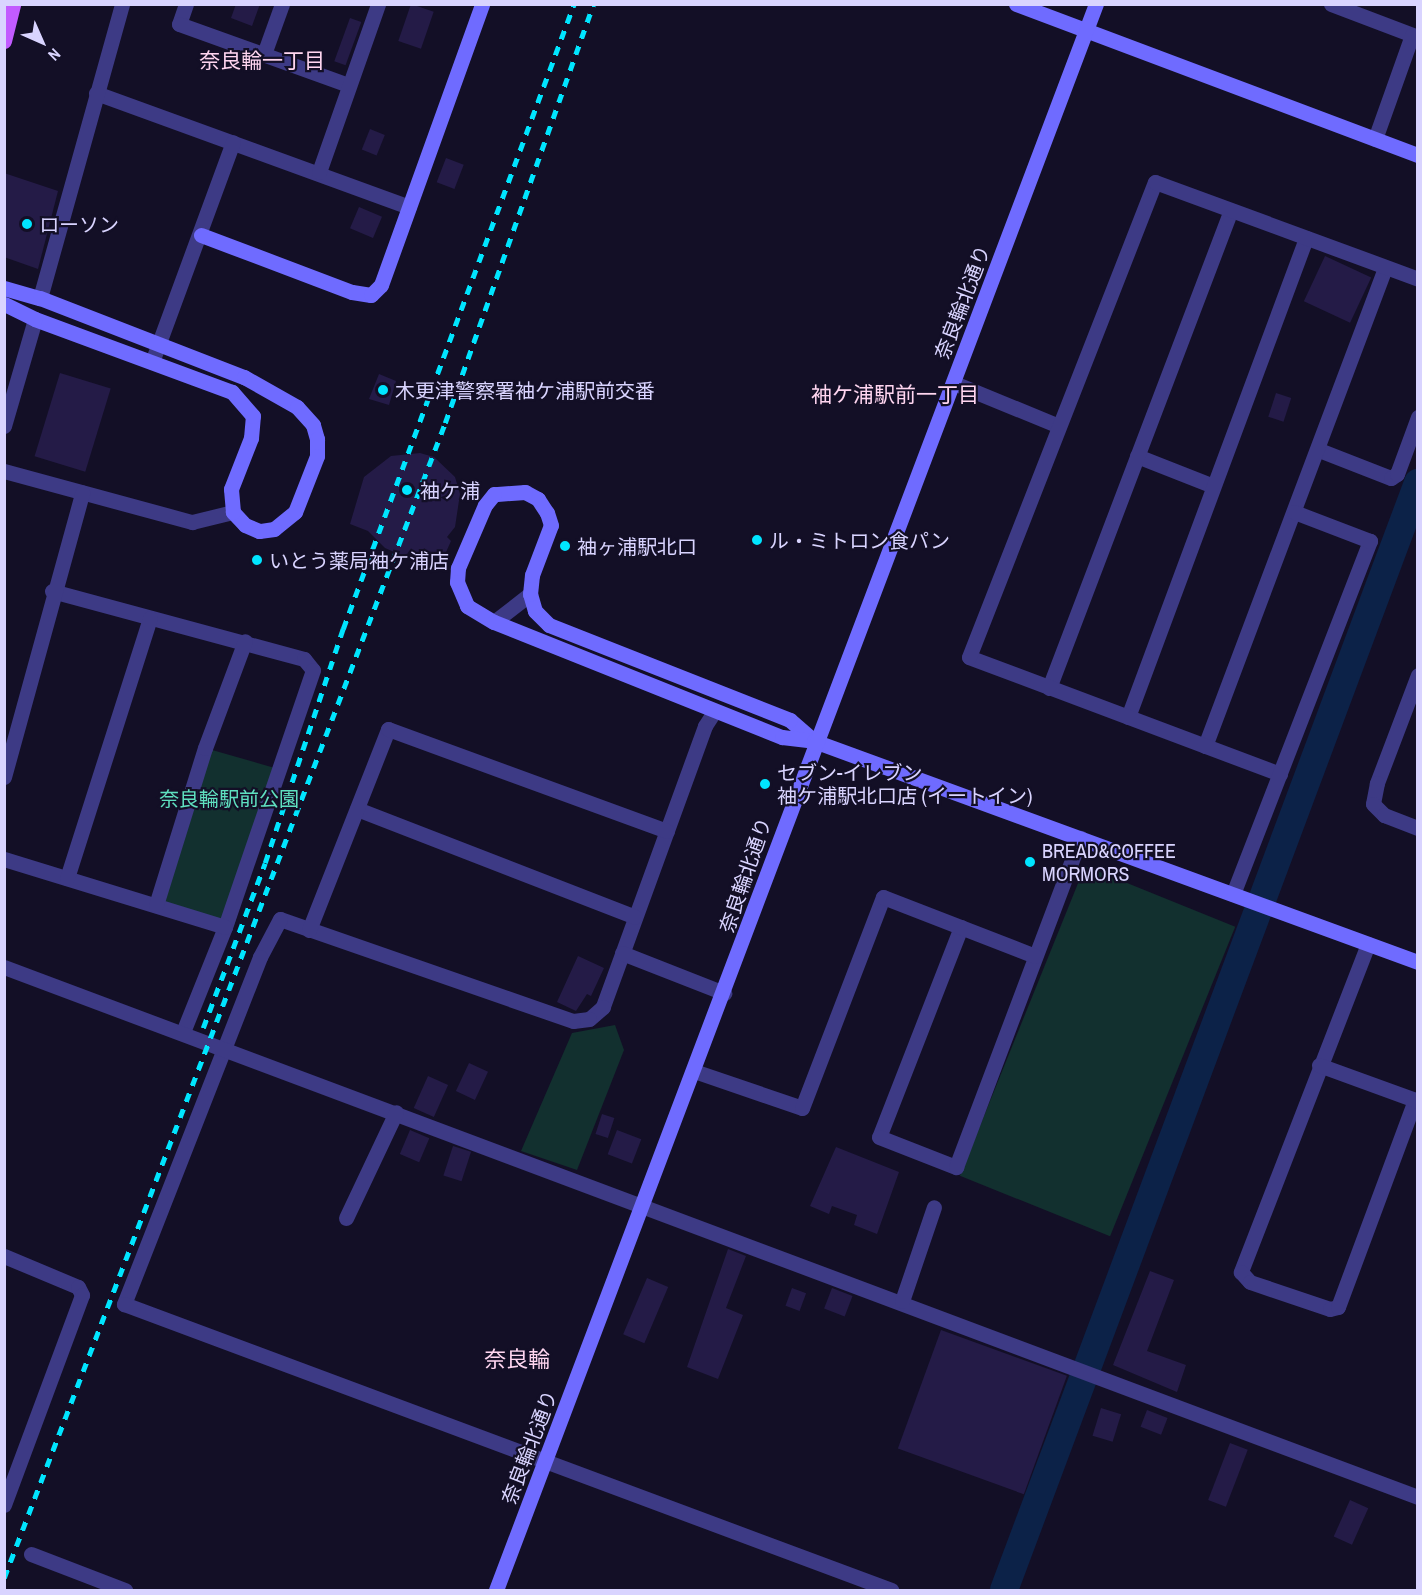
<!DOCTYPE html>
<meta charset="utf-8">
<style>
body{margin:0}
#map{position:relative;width:1422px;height:1595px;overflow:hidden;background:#130f26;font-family:"Archivo Narrow","Noto Sans JP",sans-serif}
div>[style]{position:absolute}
.green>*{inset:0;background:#12302f;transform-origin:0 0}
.river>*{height:28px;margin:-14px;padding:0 14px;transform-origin:14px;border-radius:14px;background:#0c2248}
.building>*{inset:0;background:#241b47;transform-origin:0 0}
.street>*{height:15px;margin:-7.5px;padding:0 7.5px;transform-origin:7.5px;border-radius:7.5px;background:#3d3a85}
.secondary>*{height:15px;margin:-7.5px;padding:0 7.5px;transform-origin:7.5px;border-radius:7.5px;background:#6f6bff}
.primary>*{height:15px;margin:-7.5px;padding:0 7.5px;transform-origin:7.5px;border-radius:7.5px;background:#c25bff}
.rail>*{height:4.5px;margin-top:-2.25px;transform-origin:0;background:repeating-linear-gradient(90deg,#00e5ff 0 9px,transparent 0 17px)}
.dots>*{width:16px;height:16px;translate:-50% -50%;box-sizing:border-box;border:3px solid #130f26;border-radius:50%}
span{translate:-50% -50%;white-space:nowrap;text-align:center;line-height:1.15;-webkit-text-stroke:4.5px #130f26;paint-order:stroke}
.poi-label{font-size:20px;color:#d9d4ff}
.left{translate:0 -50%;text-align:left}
.street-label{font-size:20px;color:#d9d4ff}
.park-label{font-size:20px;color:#5fe0c0}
.neighbourhood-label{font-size:21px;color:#ffd6f0}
.quarter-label{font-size:22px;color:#ffd6f0}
.frame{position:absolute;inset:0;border:6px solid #d9d4ff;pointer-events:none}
.north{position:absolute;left:12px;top:12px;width:60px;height:60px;-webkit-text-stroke:4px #130f26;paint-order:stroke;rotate:135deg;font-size:16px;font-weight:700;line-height:24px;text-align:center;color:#d9d4ff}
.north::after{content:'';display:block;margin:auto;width:21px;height:27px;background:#d9d4ff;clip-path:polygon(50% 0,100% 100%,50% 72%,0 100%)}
</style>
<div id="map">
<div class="green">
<div style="left:205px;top:748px;width:77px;height:164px;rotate:16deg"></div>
<div style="left:1085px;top:866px;width:162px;height:334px;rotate:22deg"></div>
<div style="clip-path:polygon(615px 1025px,624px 1050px,577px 1170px,521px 1151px,572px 1033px)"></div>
</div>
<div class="river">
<div style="left:1004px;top:1590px;width:1182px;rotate:-69.5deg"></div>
</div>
<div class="building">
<div style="clip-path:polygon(236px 4px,260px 4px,252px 26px,231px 18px)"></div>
<div style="left:411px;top:4px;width:24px;height:39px;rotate:19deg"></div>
<div style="left:350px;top:18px;width:12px;height:46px;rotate:20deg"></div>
<div style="left:370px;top:129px;width:16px;height:22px;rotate:22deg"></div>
<div style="left:446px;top:158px;width:19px;height:26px;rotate:21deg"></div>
<div style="clip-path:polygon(4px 173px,58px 191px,38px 269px,4px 257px)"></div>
<div style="left:359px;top:207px;width:25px;height:23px;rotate:23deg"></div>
<div style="left:1325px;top:256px;width:51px;height:50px;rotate:25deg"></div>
<div style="left:60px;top:373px;width:53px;height:87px;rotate:17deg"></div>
<div style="clip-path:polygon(379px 374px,396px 381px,389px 405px,369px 399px)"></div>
<div style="left:1276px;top:393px;width:16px;height:25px;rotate:18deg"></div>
<div style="clip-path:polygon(420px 453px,434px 457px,455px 477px,460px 494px,455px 527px,447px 537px,451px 541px,443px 559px,418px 552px,401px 555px,385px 548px,368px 531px,350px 524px,364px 477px,391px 456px)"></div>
<div style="clip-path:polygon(578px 956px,604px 968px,591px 996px,587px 994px,576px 1011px,557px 1002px)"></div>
<div style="left:469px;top:1063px;width:21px;height:31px;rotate:25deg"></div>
<div style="left:428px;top:1076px;width:22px;height:35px;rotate:24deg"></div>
<div style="left:602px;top:1114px;width:13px;height:21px;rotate:18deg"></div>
<div style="left:410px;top:1130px;width:21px;height:26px;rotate:23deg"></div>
<div style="left:617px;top:1130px;width:26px;height:26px;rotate:21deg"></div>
<div style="left:453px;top:1146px;width:19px;height:31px;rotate:18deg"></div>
<div style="clip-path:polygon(836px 1147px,899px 1172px,877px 1234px,854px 1225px,857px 1215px,832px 1206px,829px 1214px,810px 1206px)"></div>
<div style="clip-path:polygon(728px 1249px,746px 1256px,726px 1308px,743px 1315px,718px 1379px,687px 1367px)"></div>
<div style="clip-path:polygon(1150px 1271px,1174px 1280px,1147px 1351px,1186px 1365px,1177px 1392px,1113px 1365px)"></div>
<div style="left:647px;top:1278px;width:23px;height:61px;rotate:23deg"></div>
<div style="left:792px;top:1288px;width:15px;height:19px;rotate:20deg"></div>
<div style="left:832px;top:1288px;width:22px;height:22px;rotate:21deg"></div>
<div style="left:941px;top:1330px;width:134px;height:126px;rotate:20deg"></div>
<div style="left:1101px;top:1408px;width:21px;height:29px;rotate:17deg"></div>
<div style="left:1147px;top:1410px;width:22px;height:18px;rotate:21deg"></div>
<div style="left:1230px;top:1443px;width:19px;height:61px;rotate:21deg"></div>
<div style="left:1350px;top:1500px;width:20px;height:40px;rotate:24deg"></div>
</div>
<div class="street">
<div style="left:186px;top:4px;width:21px;rotate:109deg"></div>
<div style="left:179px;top:24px;width:180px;rotate:19.8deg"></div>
<div style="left:1331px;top:4px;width:93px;rotate:20.8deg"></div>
<div style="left:264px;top:54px;width:53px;rotate:-70.2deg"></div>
<div style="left:96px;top:93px;width:333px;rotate:20deg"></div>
<div style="left:1375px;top:139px;width:110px;rotate:-70.4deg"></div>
<div style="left:319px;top:172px;width:178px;rotate:-70.6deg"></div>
<div style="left:40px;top:298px;width:305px;rotate:-74.4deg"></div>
<div style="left:152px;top:362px;width:234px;rotate:-69.8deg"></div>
<div style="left:954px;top:383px;width:113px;rotate:22.3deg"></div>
<div style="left:4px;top:426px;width:111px;rotate:-73.8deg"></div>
<div style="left:1319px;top:450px;width:77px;rotate:21.3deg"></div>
<div style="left:1391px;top:478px;width:7px;rotate:-34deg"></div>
<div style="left:1397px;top:474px;width:61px;rotate:-69.8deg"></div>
<div style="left:1137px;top:456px;width:82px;rotate:21.5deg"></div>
<div style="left:4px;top:471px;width:195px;rotate:15.2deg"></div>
<div style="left:192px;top:522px;width:42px;rotate:-13.7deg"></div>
<div style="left:52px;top:591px;width:261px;rotate:15.1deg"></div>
<div style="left:304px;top:659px;width:14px;rotate:51deg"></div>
<div style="left:313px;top:670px;width:272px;rotate:108.9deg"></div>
<div style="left:225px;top:927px;width:113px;rotate:111.8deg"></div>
<div style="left:494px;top:622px;width:46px;rotate:-37.9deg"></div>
<div style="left:1418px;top:675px;width:116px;rotate:110.8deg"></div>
<div style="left:1377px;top:783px;width:21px;rotate:101deg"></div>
<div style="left:1373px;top:804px;width:16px;rotate:45deg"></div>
<div style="left:1384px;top:815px;width:36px;rotate:21deg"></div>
<div style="left:1049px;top:688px;width:511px;rotate:-69.16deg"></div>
<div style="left:714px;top:712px;width:17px;rotate:123deg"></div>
<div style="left:705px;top:726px;width:299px;rotate:110deg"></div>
<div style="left:603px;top:1007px;width:18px;rotate:139deg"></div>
<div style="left:589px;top:1019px;width:16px;rotate:173deg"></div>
<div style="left:573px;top:1021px;width:310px;rotate:-160.8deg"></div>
<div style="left:280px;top:919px;width:43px;rotate:117.8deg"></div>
<div style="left:260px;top:957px;width:373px;rotate:111.4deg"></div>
<div style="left:124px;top:1304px;width:819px;rotate:20.45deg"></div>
<div style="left:1128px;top:717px;width:511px;rotate:-69.61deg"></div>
<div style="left:1205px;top:746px;width:511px;rotate:-69.37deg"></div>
<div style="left:1280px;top:774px;width:332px;rotate:-159.4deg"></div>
<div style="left:969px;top:657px;width:510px;rotate:-68.62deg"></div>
<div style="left:1155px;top:182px;width:280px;rotate:20.2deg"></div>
<div style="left:4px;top:777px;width:295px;rotate:-74.6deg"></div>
<div style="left:357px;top:809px;width:298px;rotate:21.2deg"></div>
<div style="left:4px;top:859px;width:231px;rotate:17.1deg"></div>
<div style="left:67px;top:878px;width:273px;rotate:-72.3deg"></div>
<div style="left:1233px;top:894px;width:379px;rotate:-68.8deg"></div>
<div style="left:1370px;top:541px;width:81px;rotate:-159.1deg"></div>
<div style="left:156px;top:905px;width:164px;rotate:-72.7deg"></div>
<div style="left:205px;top:748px;width:114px;rotate:-69.5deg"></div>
<div style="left:961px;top:927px;width:225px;rotate:111.3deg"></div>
<div style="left:879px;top:1137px;width:83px;rotate:21.3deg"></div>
<div style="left:956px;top:1167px;width:352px;rotate:-69.3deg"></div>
<div style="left:309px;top:930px;width:216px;rotate:-68.5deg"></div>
<div style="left:388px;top:729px;width:297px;rotate:20.1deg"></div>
<div style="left:1368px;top:944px;width:352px;rotate:111.2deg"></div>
<div style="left:1241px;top:1272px;width:13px;rotate:48deg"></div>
<div style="left:1250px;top:1282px;width:84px;rotate:18.6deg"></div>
<div style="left:1330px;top:1309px;width:8px;rotate:-14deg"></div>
<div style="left:1338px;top:1307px;width:221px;rotate:-69.6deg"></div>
<div style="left:622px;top:953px;width:110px;rotate:21.4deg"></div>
<div style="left:4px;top:967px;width:1510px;rotate:20.55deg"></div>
<div style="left:1319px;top:1065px;width:105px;rotate:20deg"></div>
<div style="left:694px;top:1071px;width:114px;rotate:18.9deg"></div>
<div style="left:802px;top:1108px;width:226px;rotate:-69deg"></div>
<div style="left:883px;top:897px;width:163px;rotate:21.2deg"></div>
<div style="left:346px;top:1218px;width:117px;rotate:-64.7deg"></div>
<div style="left:4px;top:1256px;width:80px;rotate:22.7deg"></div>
<div style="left:78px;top:1287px;width:9px;rotate:63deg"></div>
<div style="left:82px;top:1295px;width:224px;rotate:110.4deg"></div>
<div style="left:902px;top:1301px;width:99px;rotate:-71.2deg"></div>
<div style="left:31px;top:1554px;width:101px;rotate:21deg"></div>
</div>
<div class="secondary">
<div style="left:1016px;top:4px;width:429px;rotate:20.6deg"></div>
<div style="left:201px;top:235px;width:161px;rotate:20.7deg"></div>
<div style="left:352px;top:292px;width:19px;rotate:9deg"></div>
<div style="left:371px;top:295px;width:14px;rotate:-45deg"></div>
<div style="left:381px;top:285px;width:299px;rotate:-70.2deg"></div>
<div style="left:4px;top:288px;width:37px;rotate:16deg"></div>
<div style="left:40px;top:298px;width:219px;rotate:21.2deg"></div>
<div style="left:244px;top:377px;width:61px;rotate:29.5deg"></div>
<div style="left:297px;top:407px;width:24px;rotate:48deg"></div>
<div style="left:313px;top:425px;width:15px;rotate:74deg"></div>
<div style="left:317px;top:439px;width:17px;rotate:90deg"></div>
<div style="left:317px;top:456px;width:60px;rotate:111.4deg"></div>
<div style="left:295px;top:512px;width:27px;rotate:141deg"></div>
<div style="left:274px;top:529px;width:15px;rotate:172deg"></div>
<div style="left:259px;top:531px;width:15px;rotate:-157deg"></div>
<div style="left:245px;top:525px;width:18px;rotate:-133deg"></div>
<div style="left:233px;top:512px;width:23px;rotate:-95deg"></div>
<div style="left:231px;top:489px;width:55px;rotate:-68.6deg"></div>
<div style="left:251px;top:438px;width:22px;rotate:-85deg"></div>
<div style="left:253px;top:416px;width:32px;rotate:-131deg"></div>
<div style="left:232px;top:392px;width:210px;rotate:-159.7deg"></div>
<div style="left:35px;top:319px;width:34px;rotate:-154deg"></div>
<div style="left:814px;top:741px;width:32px;rotate:-139deg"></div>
<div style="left:790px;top:720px;width:259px;rotate:-158.5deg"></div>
<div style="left:549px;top:625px;width:20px;rotate:-135deg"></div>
<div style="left:535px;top:611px;width:18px;rotate:-106deg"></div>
<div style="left:530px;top:594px;width:19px;rotate:-84deg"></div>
<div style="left:532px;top:575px;width:53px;rotate:-69.2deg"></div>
<div style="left:551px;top:525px;width:13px;rotate:-108deg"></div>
<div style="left:547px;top:513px;width:17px;rotate:-123deg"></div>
<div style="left:538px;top:499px;width:15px;rotate:-152deg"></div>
<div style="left:525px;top:492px;width:31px;rotate:176deg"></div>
<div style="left:494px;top:494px;width:14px;rotate:129deg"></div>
<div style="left:485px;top:505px;width:69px;rotate:113.2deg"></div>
<div style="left:458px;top:568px;width:14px;rotate:94deg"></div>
<div style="left:457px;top:582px;width:26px;rotate:67deg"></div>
<div style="left:467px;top:606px;width:31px;rotate:31deg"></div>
<div style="left:494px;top:622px;width:310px;rotate:21.8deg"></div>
<div style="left:782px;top:737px;width:32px;rotate:7deg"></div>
<div style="left:814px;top:741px;width:643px;rotate:20.1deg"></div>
<div style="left:496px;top:1590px;width:1696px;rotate:-69.28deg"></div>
</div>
<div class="primary">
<div style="left:4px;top:41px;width:38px;rotate:-76deg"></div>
</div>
<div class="rail">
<div style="left:203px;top:1028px;width:176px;rotate:-69.4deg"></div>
<div style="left:265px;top:863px;width:247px;rotate:-71.6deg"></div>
<div style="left:343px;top:629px;width:666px;rotate:-69.72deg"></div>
<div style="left:4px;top:1578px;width:1236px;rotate:-69.1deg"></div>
<div style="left:445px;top:423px;width:444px;rotate:-70.5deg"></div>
</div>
<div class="dots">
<div style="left:27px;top:224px;background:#00e5ff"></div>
<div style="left:383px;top:390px;background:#00e5ff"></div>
<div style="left:407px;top:490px;background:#00e5ff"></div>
<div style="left:757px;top:540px;background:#00e5ff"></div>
<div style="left:565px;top:546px;background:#00e5ff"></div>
<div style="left:257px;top:560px;background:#00e5ff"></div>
<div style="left:765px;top:784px;background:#00e5ff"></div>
<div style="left:1030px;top:862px;background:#00e5ff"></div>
</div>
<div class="poi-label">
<span class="left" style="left:39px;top:224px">ローソン</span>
<span class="left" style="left:395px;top:390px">木更津警察署袖ケ浦駅前交番</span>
<span class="left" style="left:420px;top:490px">袖ケ浦</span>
<span class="left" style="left:769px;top:540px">ル・ミトロン食パン</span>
<span class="left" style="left:577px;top:546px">袖ヶ浦駅北口</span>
<span class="left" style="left:269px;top:560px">いとう薬局袖ケ浦店</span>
<span class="left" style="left:777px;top:784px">セブン-イレブン<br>袖ケ浦駅北口店 (イートイン)</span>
<span class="left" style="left:1042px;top:862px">BREAD&amp;COFFEE<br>MORMORS</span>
</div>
<div class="street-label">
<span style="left:962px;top:302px;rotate:-69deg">奈良輪北通り</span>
<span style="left:745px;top:875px;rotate:-71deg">奈良輪北通り</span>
<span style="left:529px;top:1447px;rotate:-69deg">奈良輪北通り</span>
</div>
<div class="park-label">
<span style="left:229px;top:798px">奈良輪駅前公園</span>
</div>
<div class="neighbourhood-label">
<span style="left:262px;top:61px">奈良輪一丁目</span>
<span style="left:895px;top:395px">袖ケ浦駅前一丁目</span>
</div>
<div class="quarter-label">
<span style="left:517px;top:1360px">奈良輪</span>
</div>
<div class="frame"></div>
<div class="north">N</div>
</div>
